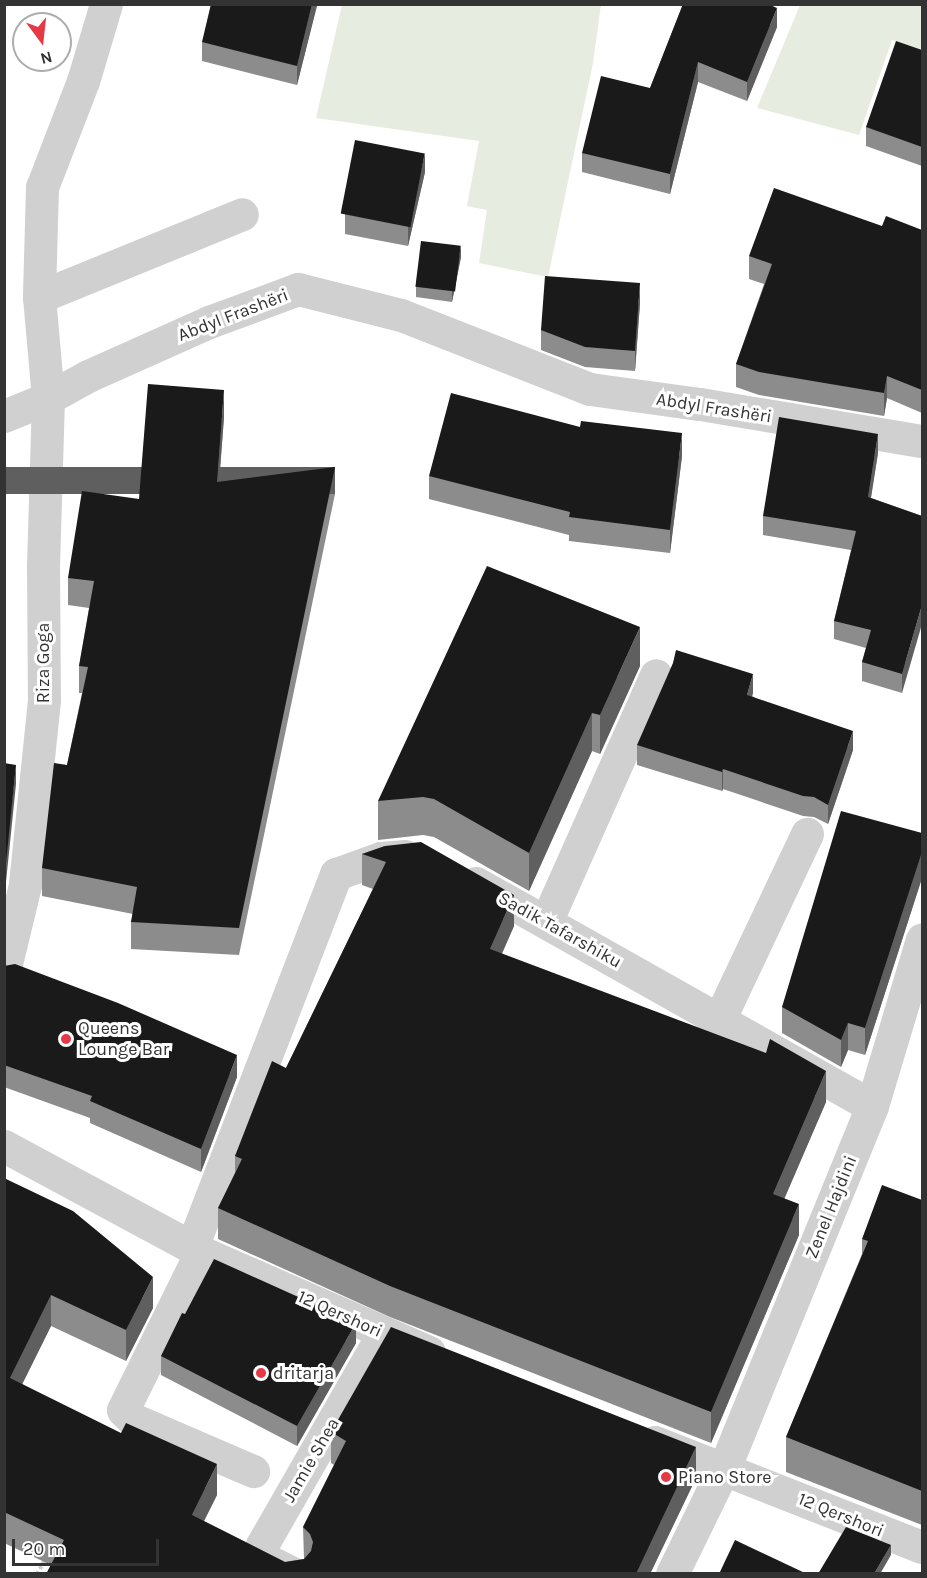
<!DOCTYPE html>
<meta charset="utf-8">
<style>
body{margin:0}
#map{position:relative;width:927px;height:1578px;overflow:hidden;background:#fff;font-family:Karla,sans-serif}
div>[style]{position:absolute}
.green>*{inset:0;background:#e6ecdf}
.path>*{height:4px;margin-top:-2px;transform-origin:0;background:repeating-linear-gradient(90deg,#cdcdcd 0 3px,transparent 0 6px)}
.minor>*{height:33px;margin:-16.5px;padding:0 16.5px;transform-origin:16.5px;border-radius:16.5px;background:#d0d0d0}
.wall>*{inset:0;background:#8c8c8c}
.shaded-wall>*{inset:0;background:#5f5f5f;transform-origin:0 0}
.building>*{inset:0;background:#1a1a1a;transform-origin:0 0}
.dots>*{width:16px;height:16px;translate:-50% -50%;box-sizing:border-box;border:3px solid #fff;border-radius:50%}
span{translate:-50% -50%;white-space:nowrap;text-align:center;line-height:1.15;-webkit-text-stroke:6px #fff;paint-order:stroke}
.street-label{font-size:18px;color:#333}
.poi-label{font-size:18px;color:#333}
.left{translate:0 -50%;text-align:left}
.frame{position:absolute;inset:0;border:6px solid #333;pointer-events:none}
.north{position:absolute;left:12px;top:12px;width:60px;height:60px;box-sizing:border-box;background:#fff;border:2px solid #adadad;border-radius:50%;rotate:165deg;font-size:16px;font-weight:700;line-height:24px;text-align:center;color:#333}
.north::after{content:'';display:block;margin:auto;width:21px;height:27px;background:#e63946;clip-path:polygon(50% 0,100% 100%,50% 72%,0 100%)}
.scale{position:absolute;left:12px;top:1539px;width:147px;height:27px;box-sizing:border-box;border:3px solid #333;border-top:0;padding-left:8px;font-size:18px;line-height:21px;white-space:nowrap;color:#333;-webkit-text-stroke:4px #fff;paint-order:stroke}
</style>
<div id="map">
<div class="green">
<div style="clip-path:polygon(342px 5px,601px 5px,593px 63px,548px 277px,479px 263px,487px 210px,467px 206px,479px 141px,316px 118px)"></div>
<div style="clip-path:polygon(800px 5px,922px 5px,922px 50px,892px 40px,859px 135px,757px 108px)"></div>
</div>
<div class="path">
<div style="left:37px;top:1574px;width:18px;rotate:-61deg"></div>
</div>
<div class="minor">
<div style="left:106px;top:4px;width:80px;rotate:106.6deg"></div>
<div style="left:83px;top:81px;width:114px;rotate:111.1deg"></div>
<div style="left:42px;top:187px;width:110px;rotate:91.6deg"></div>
<div style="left:39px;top:297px;width:101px;rotate:84.9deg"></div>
<div style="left:48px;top:398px;width:46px;rotate:-28.8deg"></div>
<div style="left:88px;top:376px;width:133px;rotate:-24.1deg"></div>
<div style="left:209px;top:322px;width:95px;rotate:-20.3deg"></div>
<div style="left:298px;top:289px;width:106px;rotate:14.2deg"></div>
<div style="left:401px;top:315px;width:203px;rotate:21.4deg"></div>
<div style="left:590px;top:389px;width:111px;rotate:7.8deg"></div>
<div style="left:700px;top:404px;width:225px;rotate:9.5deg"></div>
<div style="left:39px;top:297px;width:219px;rotate:-22.2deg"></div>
<div style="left:4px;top:416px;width:48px;rotate:-22.2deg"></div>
<div style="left:48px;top:398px;width:167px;rotate:91.7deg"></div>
<div style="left:43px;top:565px;width:135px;rotate:89.6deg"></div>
<div style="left:44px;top:700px;width:186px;rotate:95.9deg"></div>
<div style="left:25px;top:885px;width:89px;rotate:103.6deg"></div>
<div style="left:476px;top:883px;width:454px;rotate:29.4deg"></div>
<div style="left:546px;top:922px;width:270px;rotate:-66deg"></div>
<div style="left:719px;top:1020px;width:206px;rotate:-64.7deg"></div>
<div style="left:4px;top:1146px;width:224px;rotate:28.3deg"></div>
<div style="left:201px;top:1252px;width:249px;rotate:23.7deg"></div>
<div style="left:192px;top:1247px;width:400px;rotate:-68.9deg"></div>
<div style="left:336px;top:874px;width:48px;rotate:-19.6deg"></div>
<div style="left:381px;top:858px;width:24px;rotate:-5deg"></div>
<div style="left:201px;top:1252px;width:176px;rotate:116.3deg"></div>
<div style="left:123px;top:1410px;width:13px;rotate:45deg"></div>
<div style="left:132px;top:1419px;width:132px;rotate:23.3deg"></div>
<div style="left:655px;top:1442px;width:287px;rotate:21.5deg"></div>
<div style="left:294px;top:1574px;width:30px;rotate:-153deg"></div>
<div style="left:267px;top:1560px;width:6px;rotate:-135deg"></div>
<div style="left:263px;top:1556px;width:11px;rotate:-95deg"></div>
<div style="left:262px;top:1545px;width:243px;rotate:-60.2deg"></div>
<div style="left:672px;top:1574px;width:128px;rotate:-64deg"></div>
<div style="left:728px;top:1459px;width:381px;rotate:-67.8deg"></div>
<div style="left:872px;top:1106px;width:174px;rotate:-73.3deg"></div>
</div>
<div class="wall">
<div style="clip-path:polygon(317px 4px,297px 85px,202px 61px,202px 42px)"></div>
<div style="clip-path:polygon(683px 4px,777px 27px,747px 101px,698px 82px,670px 194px,582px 172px,582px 153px,650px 88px)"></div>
<div style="clip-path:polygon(922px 50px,922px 166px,866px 146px,866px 127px)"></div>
<div style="clip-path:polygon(425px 172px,408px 246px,345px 234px,345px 214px)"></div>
<div style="clip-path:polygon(882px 226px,922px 230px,922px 413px,887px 398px,884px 416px,759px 395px,736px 387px,736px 364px,764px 284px,749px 279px,749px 256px)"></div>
<div style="clip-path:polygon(461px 257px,452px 302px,416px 297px,416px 287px)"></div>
<div style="clip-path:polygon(640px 303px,635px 371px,585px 367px,541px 350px,541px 330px)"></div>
<div style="clip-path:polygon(224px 417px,219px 482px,335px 494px,239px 955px,131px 949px,131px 922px,133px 914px,42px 896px,42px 868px,67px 765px,82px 693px,79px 693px,79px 666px,89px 608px,68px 605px,68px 578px,139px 499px)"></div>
<div style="clip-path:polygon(878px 453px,871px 498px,922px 516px,902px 693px,862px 681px,862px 662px,866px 648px,834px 639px,834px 621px,851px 550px,763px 535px,763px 516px)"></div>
<div style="clip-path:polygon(682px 456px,670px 553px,569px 541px,569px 535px,429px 499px,429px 476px)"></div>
<div style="clip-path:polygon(640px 666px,600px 754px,592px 751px,529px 891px,434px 837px,423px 835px,378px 840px,378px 801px)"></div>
<div style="clip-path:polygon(753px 693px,752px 696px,853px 750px,828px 824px,814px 817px,803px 816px,723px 789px,722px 791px,637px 765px,637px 745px)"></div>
<div style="clip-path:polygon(922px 833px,922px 878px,865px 1055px,848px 1050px,841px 1067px,782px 1033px,782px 1007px)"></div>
<div style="clip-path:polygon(385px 846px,514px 926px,502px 954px,826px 1102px,784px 1199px,799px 1235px,711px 1443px,390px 1317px,218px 1239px,218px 1208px,235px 1173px,235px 1156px,286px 1068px,373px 889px,362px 885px,362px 854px)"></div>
<div style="clip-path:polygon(4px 966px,237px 1077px,201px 1172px,90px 1123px,90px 1118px,4px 1087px)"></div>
<div style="clip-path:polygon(4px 1178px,153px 1308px,126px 1361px,51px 1326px,22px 1384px,217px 1495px,204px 1521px,285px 1562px,304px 1559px,303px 1527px,334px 1465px,331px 1463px,331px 1432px,696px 1478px,650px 1574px,51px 1565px,4px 1543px)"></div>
<div style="clip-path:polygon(922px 1200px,922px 1525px,786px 1472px,786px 1437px,862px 1254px,862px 1239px)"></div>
<div style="clip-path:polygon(185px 1314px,356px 1343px,297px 1446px,161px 1375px,161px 1356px)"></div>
</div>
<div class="shaded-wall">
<div style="clip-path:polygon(312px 4px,317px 4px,317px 6px,297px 85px,297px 66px)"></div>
<div style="clip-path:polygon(777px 8px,777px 27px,747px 101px,747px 82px)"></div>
<div style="clip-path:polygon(698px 62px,698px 82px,670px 194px,670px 174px)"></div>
<div style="clip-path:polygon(425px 153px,425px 172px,408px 246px,408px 227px)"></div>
<div style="clip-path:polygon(461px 246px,461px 257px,452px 302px,452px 292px)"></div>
<div style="clip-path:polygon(640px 283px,640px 303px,635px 371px,635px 351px)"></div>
<div style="clip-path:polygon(887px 376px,887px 398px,884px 416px,884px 393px)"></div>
<div style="clip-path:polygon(224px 390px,224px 417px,217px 510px,217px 482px)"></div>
<div style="clip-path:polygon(682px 433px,682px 456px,670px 553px,670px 530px)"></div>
<div style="clip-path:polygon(878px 434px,878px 453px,868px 516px,868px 497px)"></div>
<div style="left:335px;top:467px;width:27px;height:471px;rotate:90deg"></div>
<div style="clip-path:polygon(922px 605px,922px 624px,902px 693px,902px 674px)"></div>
<div style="clip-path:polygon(640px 627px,640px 666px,600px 754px,600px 715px)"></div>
<div style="clip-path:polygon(753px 674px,753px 693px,747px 714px,747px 695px)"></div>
<div style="clip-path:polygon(592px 713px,592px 751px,529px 891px,529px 853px)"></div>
<div style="clip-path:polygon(853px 731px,853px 750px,828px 824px,828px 805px)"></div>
<div style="clip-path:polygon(16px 765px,16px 784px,6px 882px,4px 890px,4px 870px)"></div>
<div style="clip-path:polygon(723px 769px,723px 789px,722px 791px,722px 772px)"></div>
<div style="clip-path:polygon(922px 852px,922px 878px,865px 1055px,865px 1028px)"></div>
<div style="clip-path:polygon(514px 895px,514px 926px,490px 980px,490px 949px)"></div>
<div style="clip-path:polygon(848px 1023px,848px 1050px,841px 1067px,841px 1040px)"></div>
<div style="clip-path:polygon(237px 1055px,237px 1077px,201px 1172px,201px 1149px)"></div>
<div style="clip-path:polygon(826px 1071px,826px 1102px,773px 1225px,773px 1194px)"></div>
<div style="clip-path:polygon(799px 1204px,799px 1235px,711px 1443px,711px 1412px)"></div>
<div style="clip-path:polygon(153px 1277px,153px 1308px,126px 1361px,126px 1330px)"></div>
<div style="clip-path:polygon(51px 1295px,51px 1326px,10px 1409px,10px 1378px)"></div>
<div style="clip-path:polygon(356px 1323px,356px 1343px,297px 1446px,297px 1426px)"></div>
<div style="clip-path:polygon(696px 1447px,696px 1478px,650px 1574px,636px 1574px)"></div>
<div style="clip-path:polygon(217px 1464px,217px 1495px,192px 1545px,192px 1515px)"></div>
<div style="clip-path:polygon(891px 1545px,891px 1555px,880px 1574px,874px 1574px)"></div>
</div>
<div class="building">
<div style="clip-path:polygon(211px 4px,312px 4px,297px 66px,202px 42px)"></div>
<div style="clip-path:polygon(683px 4px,768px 4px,777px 8px,747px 82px,698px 62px,670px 174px,582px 153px,601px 76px,650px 88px)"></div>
<div style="clip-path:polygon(896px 41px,922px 50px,922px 147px,866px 127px)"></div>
<div style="left:355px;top:140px;width:71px;height:75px;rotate:11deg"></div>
<div style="clip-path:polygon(774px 188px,882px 226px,886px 216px,922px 230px,922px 390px,887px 376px,884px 393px,759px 372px,736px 364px,772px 264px,749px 256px)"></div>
<div style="left:421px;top:241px;width:40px;height:46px;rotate:7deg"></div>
<div style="clip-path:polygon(545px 276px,640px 283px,635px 351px,585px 347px,541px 330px)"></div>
<div style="clip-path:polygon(148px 384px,224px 390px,217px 482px,335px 467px,239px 928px,131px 922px,137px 887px,42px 868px,54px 763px,67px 765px,88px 667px,79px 666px,94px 581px,68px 578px,82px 491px,139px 499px)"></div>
<div style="clip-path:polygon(451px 393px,580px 427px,581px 421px,682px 433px,670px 530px,569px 517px,570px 512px,429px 476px)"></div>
<div style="clip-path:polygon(779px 417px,878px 434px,868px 497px,922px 516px,922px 605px,902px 674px,862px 662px,871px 630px,834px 621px,856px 531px,763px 516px)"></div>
<div style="clip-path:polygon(487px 566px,640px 627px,600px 715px,592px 713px,529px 853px,434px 799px,423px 797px,378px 801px)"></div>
<div style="clip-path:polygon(676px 650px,753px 674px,747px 695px,853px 731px,828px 805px,814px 797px,803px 796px,723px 769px,722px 772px,637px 745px,673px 663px)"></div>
<div style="clip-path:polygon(4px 763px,16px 765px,6px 862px,4px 870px)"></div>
<div style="clip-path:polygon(841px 811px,922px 833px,922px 852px,865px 1028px,848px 1023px,841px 1040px,782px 1007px)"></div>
<div style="clip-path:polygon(421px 842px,514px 895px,490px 949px,766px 1053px,770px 1039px,826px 1071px,773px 1194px,799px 1204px,711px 1412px,390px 1286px,218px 1208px,242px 1159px,235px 1156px,272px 1061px,286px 1068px,386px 862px,362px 854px,385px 846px)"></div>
<div style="clip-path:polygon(15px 964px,118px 1003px,237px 1055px,201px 1149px,90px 1101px,92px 1096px,4px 1065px,4px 1043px,6px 1038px,4px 1038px,4px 966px)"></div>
<div style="clip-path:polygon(4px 1178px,73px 1211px,153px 1277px,126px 1330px,51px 1295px,10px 1378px,121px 1433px,126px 1423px,217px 1464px,192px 1515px,285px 1562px,304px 1559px,311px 1551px,313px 1542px,310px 1534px,303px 1527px,346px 1441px,331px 1432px,391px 1327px,696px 1447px,636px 1574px,46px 1574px,64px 1540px,4px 1512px)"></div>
<div style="clip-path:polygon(882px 1185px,922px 1200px,922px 1491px,786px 1437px,868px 1241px,862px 1239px)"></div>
<div style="clip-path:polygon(214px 1259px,356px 1323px,297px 1426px,161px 1356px,182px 1313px,185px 1314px)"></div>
<div style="clip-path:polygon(846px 1527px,891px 1545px,874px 1574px,818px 1574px)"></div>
<div style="clip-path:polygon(735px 1540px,807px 1574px,719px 1574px)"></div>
</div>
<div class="dots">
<div style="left:66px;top:1039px;background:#e63946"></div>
<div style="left:261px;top:1373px;background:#e63946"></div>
<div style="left:666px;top:1477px;background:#e63946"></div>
</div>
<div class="street-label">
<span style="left:233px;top:315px;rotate:-21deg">Abdyl Frashëri</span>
<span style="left:714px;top:408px;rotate:9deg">Abdyl Frashëri</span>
<span style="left:43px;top:663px;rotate:-90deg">Riza Goga</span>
<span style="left:560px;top:930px;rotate:29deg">Sadik Tafarshiku</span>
<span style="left:831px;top:1207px;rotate:-68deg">Zenel Hajdini</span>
<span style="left:340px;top:1314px;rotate:24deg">12 Qershori</span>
<span style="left:311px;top:1460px;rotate:-60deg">Jamie Shea</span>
<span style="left:841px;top:1515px;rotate:22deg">12 Qershori</span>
</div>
<div class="poi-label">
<span class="left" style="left:78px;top:1039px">Queens<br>Lounge Bar</span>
<span class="left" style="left:273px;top:1373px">dritarja</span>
<span class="left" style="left:678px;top:1477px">Piano Store</span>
</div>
<div class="frame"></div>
<div class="north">N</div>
<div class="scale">20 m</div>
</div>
